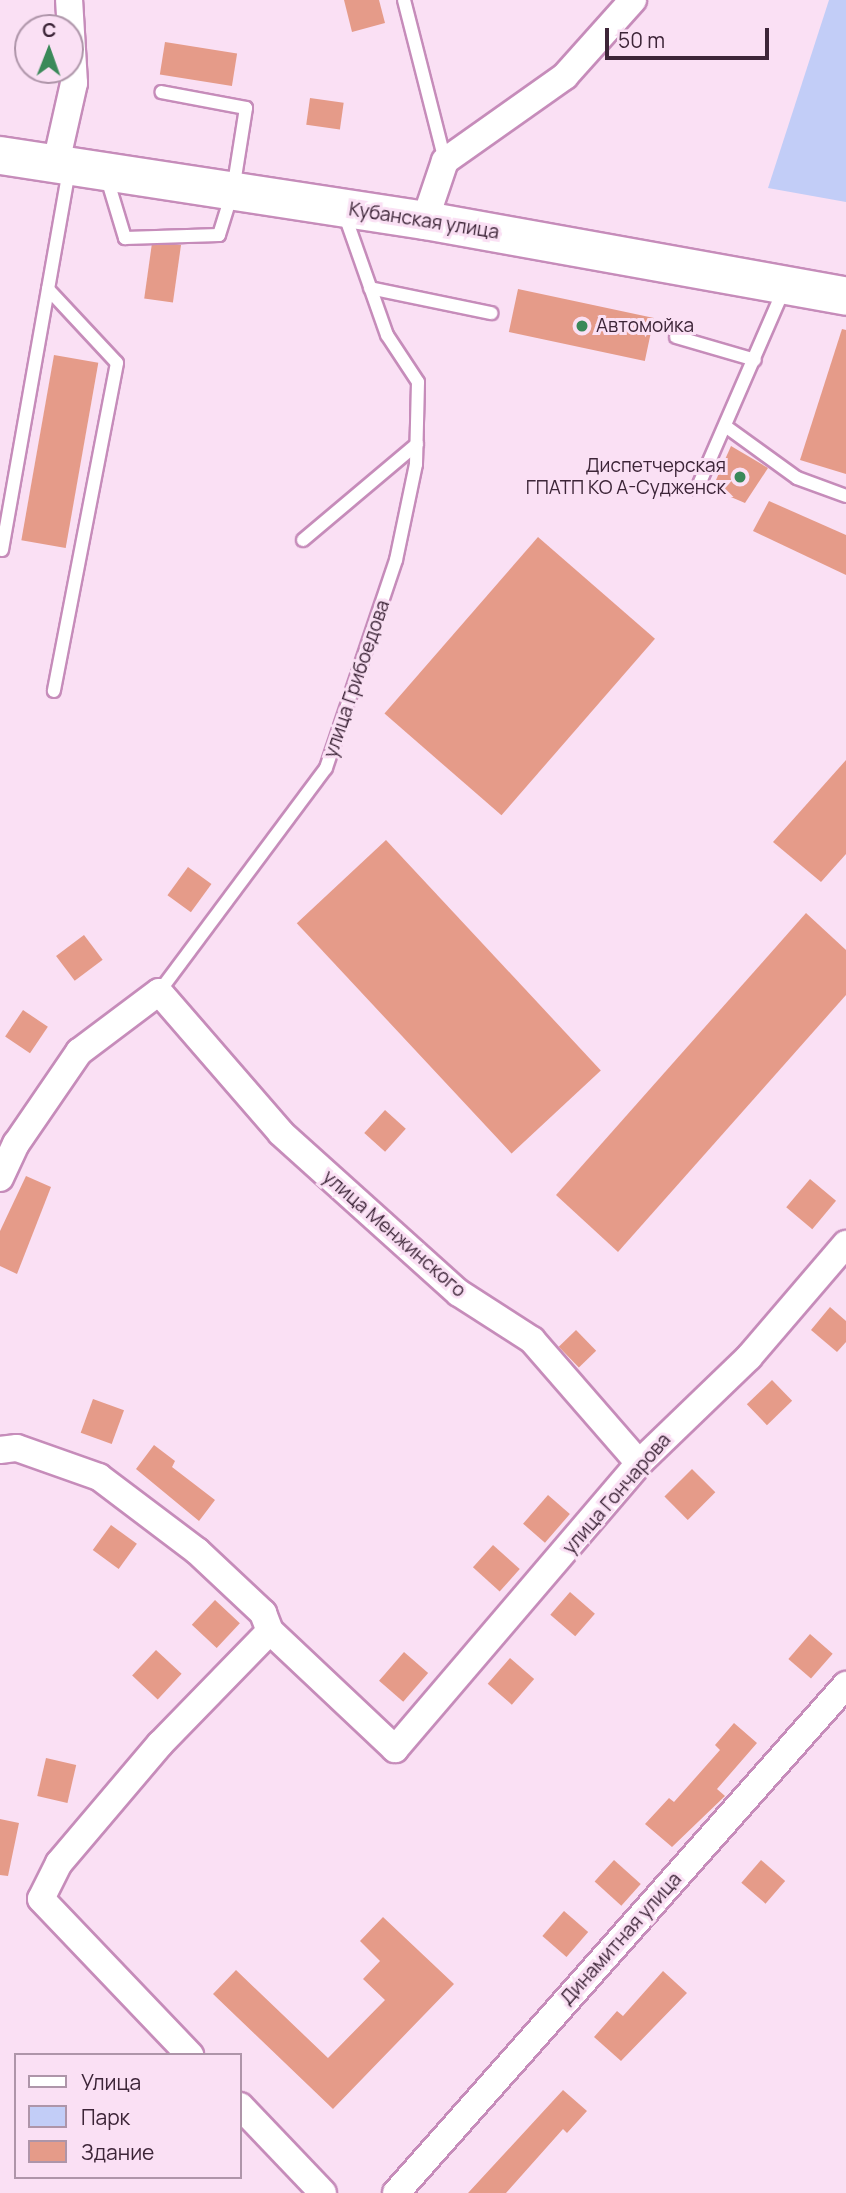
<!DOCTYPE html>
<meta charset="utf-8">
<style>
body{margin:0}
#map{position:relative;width:846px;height:2193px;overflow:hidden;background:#fae0f4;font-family:Manrope,sans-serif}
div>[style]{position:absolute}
.green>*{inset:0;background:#c2cdf7}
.building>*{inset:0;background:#e59b89;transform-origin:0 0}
.roads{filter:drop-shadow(2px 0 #c68cba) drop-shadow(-2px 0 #c68cba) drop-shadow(0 2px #c68cba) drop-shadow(0 -2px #c68cba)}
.lane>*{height:12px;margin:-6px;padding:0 6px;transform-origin:6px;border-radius:6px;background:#fff}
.street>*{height:26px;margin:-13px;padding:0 13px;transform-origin:13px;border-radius:13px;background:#fff}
.secondary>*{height:37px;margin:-18.5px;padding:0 18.5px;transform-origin:18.5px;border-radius:18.5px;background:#fff}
.dots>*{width:19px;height:19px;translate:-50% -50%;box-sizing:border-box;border:4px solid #fae0f4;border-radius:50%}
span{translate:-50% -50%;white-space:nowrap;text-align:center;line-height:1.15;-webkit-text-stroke:6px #fae0f4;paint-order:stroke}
.street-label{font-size:19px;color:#3d2538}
.poi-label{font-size:19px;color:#3d2538}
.left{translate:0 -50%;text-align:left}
.right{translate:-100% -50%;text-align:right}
.legend{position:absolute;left:14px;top:2053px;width:228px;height:126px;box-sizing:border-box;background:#fae0f4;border:2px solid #ae95a9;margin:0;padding:9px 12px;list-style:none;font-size:21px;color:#3d2538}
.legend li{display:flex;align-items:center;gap:14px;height:35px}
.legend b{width:35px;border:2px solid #ae95a9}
.north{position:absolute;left:14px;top:14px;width:70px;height:70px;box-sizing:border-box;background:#fae0f4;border:2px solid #ae95a9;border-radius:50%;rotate:1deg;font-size:19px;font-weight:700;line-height:28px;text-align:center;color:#3d2538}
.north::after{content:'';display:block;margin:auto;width:24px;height:32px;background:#3a8959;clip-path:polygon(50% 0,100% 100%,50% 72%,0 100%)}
.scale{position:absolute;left:605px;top:28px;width:164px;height:32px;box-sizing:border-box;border:4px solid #3d2538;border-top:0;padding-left:9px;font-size:21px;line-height:24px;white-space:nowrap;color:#3d2538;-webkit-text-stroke:5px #fae0f4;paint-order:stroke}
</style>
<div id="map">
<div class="green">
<div style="clip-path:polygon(829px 0,846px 0,846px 202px,768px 188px)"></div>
</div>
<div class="building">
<div style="clip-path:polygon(344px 0,379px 0,385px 23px,352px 32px)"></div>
<div style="left:165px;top:42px;width:73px;height:33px;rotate:9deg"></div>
<div style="left:310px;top:98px;width:34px;height:27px;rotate:8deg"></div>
<div style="left:181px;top:245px;width:58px;height:29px;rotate:98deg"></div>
<div style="left:518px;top:289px;width:139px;height:44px;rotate:12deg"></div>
<div style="clip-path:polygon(842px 329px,846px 330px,846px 474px,800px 460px)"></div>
<div style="left:54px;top:355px;width:45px;height:188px;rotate:10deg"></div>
<div style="clip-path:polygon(731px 446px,768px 468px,745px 503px,712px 489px)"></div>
<div style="clip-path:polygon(769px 501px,846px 535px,846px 575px,753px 531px)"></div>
<div style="left:538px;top:537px;width:155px;height:234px;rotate:41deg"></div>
<div style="clip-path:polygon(846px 760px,846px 854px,821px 882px,773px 842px)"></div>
<div style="left:386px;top:840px;width:315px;height:122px;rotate:47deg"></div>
<div style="left:188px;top:867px;width:29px;height:35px;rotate:36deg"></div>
<div style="clip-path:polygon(806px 913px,846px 950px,846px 995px,618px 1252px,556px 1195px)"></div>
<div style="left:84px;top:935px;width:31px;height:35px;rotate:53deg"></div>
<div style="left:23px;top:1010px;width:30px;height:32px;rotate:34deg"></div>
<div style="left:385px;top:1110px;width:28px;height:31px;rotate:42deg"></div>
<div style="clip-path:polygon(26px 1176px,51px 1187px,17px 1274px,0 1266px,0 1231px)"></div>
<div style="left:810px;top:1179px;width:34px;height:37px;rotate:40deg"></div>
<div style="clip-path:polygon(830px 1307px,846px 1321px,846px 1342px,837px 1352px,811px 1330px)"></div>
<div style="left:576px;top:1330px;width:29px;height:24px;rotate:46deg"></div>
<div style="left:772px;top:1380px;width:29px;height:35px;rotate:46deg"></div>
<div style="left:93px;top:1399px;width:33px;height:36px;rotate:20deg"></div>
<div style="clip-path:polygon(154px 1445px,175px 1461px,172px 1467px,215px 1500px,199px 1521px,136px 1469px)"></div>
<div style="left:692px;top:1469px;width:33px;height:39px;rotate:45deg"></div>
<div style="left:548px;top:1495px;width:29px;height:38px;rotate:41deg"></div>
<div style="left:111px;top:1525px;width:32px;height:31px;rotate:36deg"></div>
<div style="left:493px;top:1545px;width:36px;height:30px;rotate:42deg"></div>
<div style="left:570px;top:1592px;width:33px;height:30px;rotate:41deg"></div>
<div style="left:215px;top:1600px;width:34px;height:34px;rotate:43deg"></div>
<div style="left:810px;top:1634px;width:30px;height:33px;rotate:41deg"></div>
<div style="left:156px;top:1650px;width:35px;height:35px;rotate:43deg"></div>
<div style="left:404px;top:1652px;width:32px;height:38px;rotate:41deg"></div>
<div style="left:510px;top:1658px;width:32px;height:34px;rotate:41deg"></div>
<div style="clip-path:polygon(734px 1723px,757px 1743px,717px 1789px,725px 1796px,672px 1847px,645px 1824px,669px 1798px,674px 1802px,720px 1750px,715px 1745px)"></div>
<div style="left:46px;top:1758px;width:31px;height:39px;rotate:13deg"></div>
<div style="clip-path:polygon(0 1819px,19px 1823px,8px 1876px,0 1875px)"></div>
<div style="left:614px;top:1860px;width:36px;height:29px;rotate:42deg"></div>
<div style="left:761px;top:1860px;width:32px;height:30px;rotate:41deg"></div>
<div style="left:564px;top:1911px;width:32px;height:33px;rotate:41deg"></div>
<div style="clip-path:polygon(383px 1917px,454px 1984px,333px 2109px,213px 1994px,236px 1970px,328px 2058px,385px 2000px,363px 1979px,380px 1961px,360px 1941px)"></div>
<div style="clip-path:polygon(663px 1971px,687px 1993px,621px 2061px,594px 2037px,617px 2011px,623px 2016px)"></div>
<div style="clip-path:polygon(563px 2090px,587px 2111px,567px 2133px,563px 2129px,506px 2193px,468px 2193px)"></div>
</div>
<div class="roads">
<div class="lane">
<div style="left:404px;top:0;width:166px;rotate:75.7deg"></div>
<div style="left:106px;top:175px;width:66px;rotate:73.2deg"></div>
<div style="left:125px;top:238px;width:94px;rotate:-1.8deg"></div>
<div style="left:219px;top:235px;width:47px;rotate:-72.7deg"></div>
<div style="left:233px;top:190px;width:83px;rotate:-81deg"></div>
<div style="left:246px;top:108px;width:86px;rotate:-169.3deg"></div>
<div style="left:370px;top:288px;width:124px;rotate:11.7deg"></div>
<div style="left:48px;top:289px;width:101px;rotate:47deg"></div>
<div style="left:117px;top:363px;width:334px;rotate:100.9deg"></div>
<div style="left:676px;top:337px;width:82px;rotate:16.2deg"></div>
<div style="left:728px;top:428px;width:85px;rotate:35.9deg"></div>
<div style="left:797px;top:478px;width:52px;rotate:20.2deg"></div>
<div style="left:697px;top:489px;width:220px;rotate:-66.5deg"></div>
<div style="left:303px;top:540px;width:149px;rotate:-40.1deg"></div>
<div style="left:2px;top:550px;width:387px;rotate:-80deg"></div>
<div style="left:159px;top:992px;width:279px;rotate:-53.3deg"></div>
<div style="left:326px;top:768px;width:219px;rotate:-71.4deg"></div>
<div style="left:396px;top:560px;width:98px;rotate:-78.2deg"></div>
<div style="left:416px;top:464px;width:82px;rotate:-88.6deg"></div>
<div style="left:418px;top:382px;width:56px;rotate:-123.4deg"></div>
<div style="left:387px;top:335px;width:129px;rotate:-109.4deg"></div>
</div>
<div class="street">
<div style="left:56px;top:163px;width:82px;rotate:-77.3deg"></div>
<div style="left:74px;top:83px;width:83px;rotate:-93.4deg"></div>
<div style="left:425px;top:220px;width:62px;rotate:-71.3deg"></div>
<div style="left:445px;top:161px;width:147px;rotate:-35.3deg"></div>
<div style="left:565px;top:76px;width:102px;rotate:-48.2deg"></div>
<div style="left:0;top:1178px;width:38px;rotate:-65deg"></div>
<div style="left:16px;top:1144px;width:112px;rotate:-55.6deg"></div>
<div style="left:79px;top:1052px;width:100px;rotate:-36.9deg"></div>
<div style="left:159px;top:992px;width:186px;rotate:49.1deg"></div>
<div style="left:281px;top:1133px;width:239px;rotate:42deg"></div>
<div style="left:459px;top:1293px;width:87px;rotate:32.8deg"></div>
<div style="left:532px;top:1340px;width:163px;rotate:49deg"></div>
<div style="left:0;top:1450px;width:17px;rotate:-7deg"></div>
<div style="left:17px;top:1448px;width:87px;rotate:19.5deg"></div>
<div style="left:99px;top:1477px;width:123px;rotate:37.1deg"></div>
<div style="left:197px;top:1551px;width:91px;rotate:43.2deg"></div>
<div style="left:263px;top:1613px;width:19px;rotate:69deg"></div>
<div style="left:270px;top:1631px;width:158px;rotate:134.2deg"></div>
<div style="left:160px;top:1744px;width:156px;rotate:130.3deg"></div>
<div style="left:59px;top:1863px;width:40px;rotate:116.6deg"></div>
<div style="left:41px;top:1899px;width:216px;rotate:46.3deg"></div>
<div style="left:270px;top:1631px;width:172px;rotate:43.3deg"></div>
<div style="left:395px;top:1749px;width:376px;rotate:-49.5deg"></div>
<div style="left:639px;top:1463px;width:153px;rotate:-43.9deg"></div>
<div style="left:749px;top:1357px;width:149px;rotate:-49.4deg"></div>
<div style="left:240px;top:2106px;width:120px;rotate:46.3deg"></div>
<div style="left:396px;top:2193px;width:679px;rotate:-48.46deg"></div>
</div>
<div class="secondary">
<div style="left:0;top:155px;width:430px;rotate:8.7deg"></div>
<div style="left:425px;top:220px;width:428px;rotate:10.2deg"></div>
</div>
</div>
<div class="dots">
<div style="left:582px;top:326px;background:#3a8959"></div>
<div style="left:740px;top:477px;background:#3a8959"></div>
</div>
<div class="street-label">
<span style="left:424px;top:221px;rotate:9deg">Кубанская улица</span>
<span style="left:357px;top:679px;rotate:-71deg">улица Грибоедова</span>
<span style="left:394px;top:1234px;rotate:41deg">улица Менжинского</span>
<span style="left:617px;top:1494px;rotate:-49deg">улица Гончарова</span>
<span style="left:621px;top:1939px;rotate:-48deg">Динамитная улица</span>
</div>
<div class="poi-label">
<span class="left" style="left:596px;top:326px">Автомойка</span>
<span class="right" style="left:726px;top:477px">Диспетчерская<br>ГПАТП КО А-Судженск</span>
</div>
<ul class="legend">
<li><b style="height:9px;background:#fff"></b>Улица</li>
<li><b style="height:19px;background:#c2cdf7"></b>Парк</li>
<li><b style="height:19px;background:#e59b89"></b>Здание</li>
</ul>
<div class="north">С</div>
<div class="scale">50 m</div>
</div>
